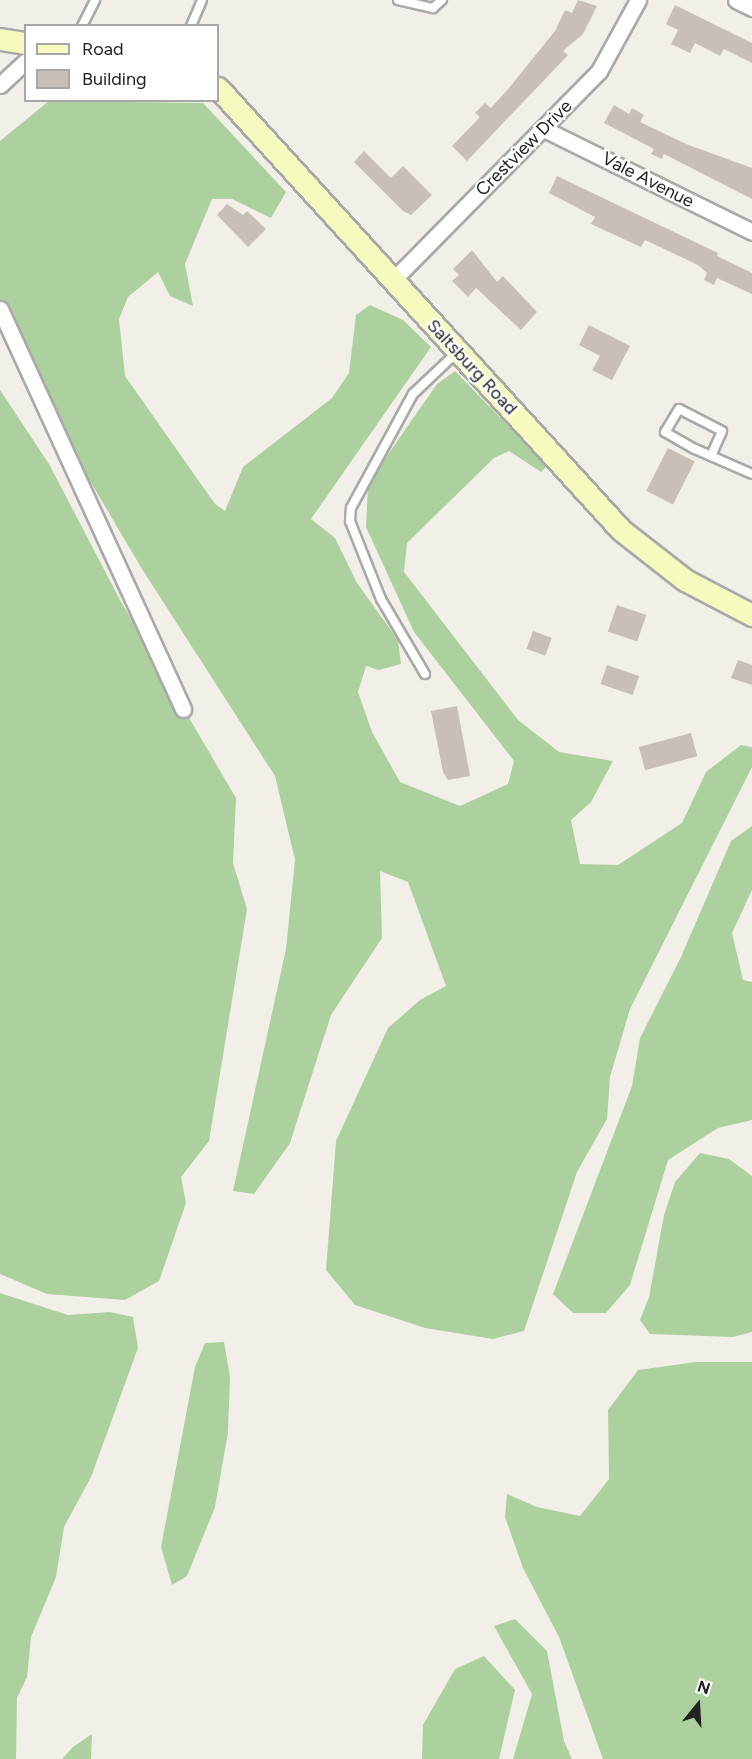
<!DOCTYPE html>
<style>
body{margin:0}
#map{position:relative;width:752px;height:1759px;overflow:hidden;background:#f2efe9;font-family:Figtree,sans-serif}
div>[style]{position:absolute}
.forest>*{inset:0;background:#add19e}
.building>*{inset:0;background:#c7bfb8;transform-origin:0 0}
.roads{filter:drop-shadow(2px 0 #a9a9a9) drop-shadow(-2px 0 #a9a9a9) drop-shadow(0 2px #a9a9a9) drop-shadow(0 -2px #a9a9a9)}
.service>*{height:8px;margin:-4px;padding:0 4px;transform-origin:4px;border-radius:4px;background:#fff}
.minor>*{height:15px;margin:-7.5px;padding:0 7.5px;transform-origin:7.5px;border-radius:7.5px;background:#fff}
.secondary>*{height:21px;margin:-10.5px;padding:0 10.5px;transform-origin:10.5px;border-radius:10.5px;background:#f7fabf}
span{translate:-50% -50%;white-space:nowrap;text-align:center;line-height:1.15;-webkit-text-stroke:4.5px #fff;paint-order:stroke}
.street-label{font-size:18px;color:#222}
.legend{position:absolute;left:24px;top:24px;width:195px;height:78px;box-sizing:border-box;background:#fff;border:2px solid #a7a7a7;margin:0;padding:8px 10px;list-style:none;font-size:18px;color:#222}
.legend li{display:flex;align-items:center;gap:12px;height:30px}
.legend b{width:30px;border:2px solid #a7a7a7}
.north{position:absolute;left:668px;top:1675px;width:60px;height:60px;-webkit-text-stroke:4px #fff;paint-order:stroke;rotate:18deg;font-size:16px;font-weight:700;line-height:24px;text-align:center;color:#222}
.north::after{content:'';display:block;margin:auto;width:21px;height:27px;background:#222;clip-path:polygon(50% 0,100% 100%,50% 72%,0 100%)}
</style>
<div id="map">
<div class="forest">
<div style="clip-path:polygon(49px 101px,203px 103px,286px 192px,271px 218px,232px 199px,212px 199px,185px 264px,193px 306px,170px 296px,158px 272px,128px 297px,119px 319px,125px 376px,215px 504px,225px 511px,243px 467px,332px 398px,349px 373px,356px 315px,370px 305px,403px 320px,431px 347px,311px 519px,335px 538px,357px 583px,398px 640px,401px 664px,379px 670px,366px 666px,358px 692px,372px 732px,400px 782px,460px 806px,508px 784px,514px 761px,414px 632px,366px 527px,368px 483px,437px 384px,455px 371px,547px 466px,541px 472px,509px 451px,494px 458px,407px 543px,404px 572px,518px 720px,559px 752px,613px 761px,591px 802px,571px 820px,580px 864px,618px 865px,682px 823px,706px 772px,741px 745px,752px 747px,752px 767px,630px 1009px,610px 1077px,607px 1119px,577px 1172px,524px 1331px,493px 1339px,425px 1328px,355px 1305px,326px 1270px,336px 1141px,388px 1028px,420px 1000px,446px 986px,408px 882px,380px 871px,382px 938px,331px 1015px,290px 1143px,254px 1194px,233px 1191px,286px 949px,295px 860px,275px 776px,142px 569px,0 329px,0 141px)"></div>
<div style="clip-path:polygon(0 390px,49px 464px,120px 600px,236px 798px,233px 863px,247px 909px,209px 1141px,181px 1177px,186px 1203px,159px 1281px,125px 1300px,47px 1294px,0 1274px)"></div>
<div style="clip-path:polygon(752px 826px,752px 890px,732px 933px,743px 980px,752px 982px,752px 1120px,718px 1128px,668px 1160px,630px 1285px,606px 1313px,573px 1313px,553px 1294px,632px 1086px,640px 1038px,681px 957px,731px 841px)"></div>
<div style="clip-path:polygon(700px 1153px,729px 1159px,752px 1176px,752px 1332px,733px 1337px,650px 1334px,640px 1320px,649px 1297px,664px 1215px,675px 1182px)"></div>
<div style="clip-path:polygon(0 1293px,68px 1315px,110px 1312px,133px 1317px,138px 1348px,91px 1477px,64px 1527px,56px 1577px,31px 1637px,27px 1677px,17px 1698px,16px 1759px,0 1759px)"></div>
<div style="clip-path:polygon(224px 1342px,230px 1377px,228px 1432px,215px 1507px,187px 1576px,172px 1585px,161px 1547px,195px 1367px,205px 1343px)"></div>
<div style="clip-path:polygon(696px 1362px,752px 1362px,752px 1759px,603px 1759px,559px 1637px,523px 1568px,505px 1517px,507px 1494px,537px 1507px,580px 1516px,609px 1479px,608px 1410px,638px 1370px)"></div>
<div style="clip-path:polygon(515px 1619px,547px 1651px,564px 1741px,572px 1759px,513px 1759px,532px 1694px,494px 1626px)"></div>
<div style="clip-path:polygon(484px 1656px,515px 1690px,499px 1759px,422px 1759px,423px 1725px,455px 1669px)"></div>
<div style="clip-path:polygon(92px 1734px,91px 1759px,62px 1759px,73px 1747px)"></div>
</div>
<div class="building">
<div style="clip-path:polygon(578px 0,597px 6px,583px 34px,563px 51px,568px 55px,467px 161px,452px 146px,480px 117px,475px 113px,485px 103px,491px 108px,509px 88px,555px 31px,565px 10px,572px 13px)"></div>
<div style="clip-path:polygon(675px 5px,752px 43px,752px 63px,724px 49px,720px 56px,695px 43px,690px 53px,671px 44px,678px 30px,666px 24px)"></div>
<div style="clip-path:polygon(614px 105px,629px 114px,632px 108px,644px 115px,640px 122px,686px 144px,752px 168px,752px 199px,664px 154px,662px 159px,651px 154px,654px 149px,604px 123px)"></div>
<div style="clip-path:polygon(364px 151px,391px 178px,403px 166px,432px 195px,411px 215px,403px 211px,354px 162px)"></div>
<div style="clip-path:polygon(557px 176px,718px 253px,717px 256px,752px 273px,752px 294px,717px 278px,714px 285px,704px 280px,707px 273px,698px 265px,645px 240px,641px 247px,591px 224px,595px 217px,549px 193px)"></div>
<div style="clip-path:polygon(227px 204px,243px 215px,247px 211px,266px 229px,248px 247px,217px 215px)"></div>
<div style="clip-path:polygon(472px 250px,497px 282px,503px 276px,537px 312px,521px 330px,476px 288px,468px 297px,452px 281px,459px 275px,453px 269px)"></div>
<div style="clip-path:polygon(589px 325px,630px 346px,612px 380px,592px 370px,600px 356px,579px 345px)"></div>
<div style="left:668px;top:448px;width:30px;height:48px;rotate:27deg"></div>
<div style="left:617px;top:605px;width:31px;height:28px;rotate:19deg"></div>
<div style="left:533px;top:631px;width:20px;height:19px;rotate:20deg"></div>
<div style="clip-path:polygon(738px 660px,752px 665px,752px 685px,731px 678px)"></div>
<div style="left:607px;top:665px;width:34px;height:20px;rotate:19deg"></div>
<div style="clip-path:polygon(457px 706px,470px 776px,448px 780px,443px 772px,431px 711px)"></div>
<div style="left:691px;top:733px;width:24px;height:54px;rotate:75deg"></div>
</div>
<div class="roads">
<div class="service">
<div style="left:398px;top:0;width:36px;rotate:13deg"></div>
<div style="left:433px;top:8px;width:12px;rotate:-42deg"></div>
<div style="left:82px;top:26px;width:29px;rotate:-63deg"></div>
<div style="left:191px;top:26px;width:28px;rotate:-67deg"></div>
<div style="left:711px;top:456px;width:27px;rotate:-66deg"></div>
<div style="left:722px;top:431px;width:48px;rotate:-152.9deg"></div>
<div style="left:679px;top:409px;width:27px;rotate:121deg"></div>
<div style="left:665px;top:432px;width:34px;rotate:30deg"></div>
<div style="left:695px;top:449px;width:62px;rotate:23.7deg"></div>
<div style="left:425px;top:674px;width:87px;rotate:-120.4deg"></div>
<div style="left:381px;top:599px;width:84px;rotate:-111.7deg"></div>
<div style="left:350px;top:521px;width:13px;rotate:-86deg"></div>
<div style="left:351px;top:508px;width:130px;rotate:-61.5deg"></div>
<div style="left:413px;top:394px;width:59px;rotate:-43.6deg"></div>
</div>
<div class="minor">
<div style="left:736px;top:0;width:18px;rotate:27deg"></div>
<div style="left:0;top:85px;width:35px;rotate:-43deg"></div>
<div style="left:544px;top:129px;width:232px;rotate:26.3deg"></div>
<div style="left:392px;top:281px;width:295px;rotate:-45.4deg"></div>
<div style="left:599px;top:71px;width:81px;rotate:-61.2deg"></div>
<div style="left:0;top:309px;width:440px;rotate:65.4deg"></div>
</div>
<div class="secondary">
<div style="left:0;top:39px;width:26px;rotate:9deg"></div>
<div style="left:218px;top:88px;width:598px;rotate:47.64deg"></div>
<div style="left:621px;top:530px;width:81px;rotate:38deg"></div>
<div style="left:685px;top:580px;width:76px;rotate:27.6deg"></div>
</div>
</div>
<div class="street-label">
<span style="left:524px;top:148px;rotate:-45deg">Crestview Drive</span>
<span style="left:648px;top:180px;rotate:27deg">Vale Avenue</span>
<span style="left:472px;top:367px;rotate:47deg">Saltsburg Road</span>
</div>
<ul class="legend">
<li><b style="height:8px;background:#f7fabf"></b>Road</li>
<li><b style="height:16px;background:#c7bfb8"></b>Building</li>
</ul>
<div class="north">N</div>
</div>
